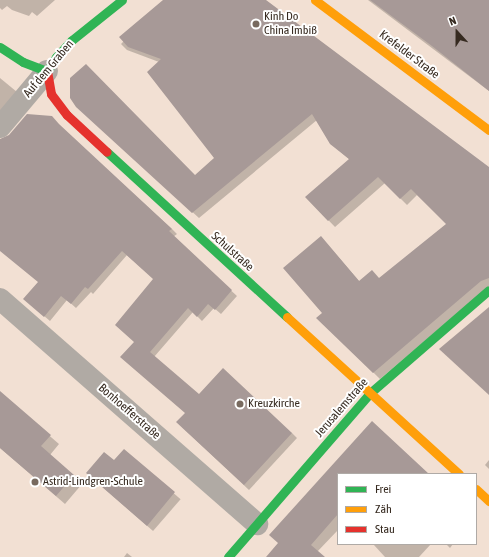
<!DOCTYPE html>
<meta charset="utf-8">
<style>
body{margin:0}
#map{position:relative;width:489px;height:557px;overflow:hidden;background:#f2e0d3;font-family:"Asap Condensed",sans-serif}
div>[style]{position:absolute}
.shadow>*{inset:0;background:#0003;transform-origin:0 0}
.building>*{inset:0;background:#a79997}
.street>*{height:22px;margin:-11px;padding:0 11px;transform-origin:11px;border-radius:11px;background:#b0aaa4}
.fast>*{height:9px;margin:-4.5px;padding:0 4.5px;transform-origin:4.5px;border-radius:4.5px;background:#30b455}
.slow>*{height:9px;margin:-4.5px;padding:0 4.5px;transform-origin:4.5px;border-radius:4.5px;background:#ff9f0a}
.jam>*{height:9px;margin:-4.5px;padding:0 4.5px;transform-origin:4.5px;border-radius:4.5px;background:#e5322d}
.dots>*{width:11px;height:11px;translate:-50% -50%;box-sizing:border-box;border:2px solid #fff;border-radius:50%}
span{translate:-50% -50%;white-space:nowrap;text-align:center;line-height:1.15;-webkit-text-stroke:4px #fff;paint-order:stroke}
.poi-label{font-size:12px;color:#362a20}
.left{translate:0 -50%;text-align:left}
.street-label{font-size:12px;color:#362a20}
.legend{position:absolute;left:337px;top:473px;width:140px;height:72px;box-sizing:border-box;background:#fff;border:1px solid #afaaa6;margin:0;padding:5px 7px;list-style:none;font-size:12px;color:#362a20}
.legend li{display:flex;align-items:center;gap:8px;height:20px}
.legend b{width:20px;border:1px solid #afaaa6}
.north{position:absolute;left:437px;top:12px;width:40px;height:40px;-webkit-text-stroke:3px #fff;paint-order:stroke;rotate:339deg;font-size:11px;font-weight:700;line-height:16px;text-align:center;color:#362a20}
.north::after{content:'';display:block;margin:auto;width:14px;height:18px;background:#362a20;clip-path:polygon(50% 0,100% 100%,50% 72%,0 100%)}
</style>
<div id="map">
<div class="shadow">
<div style="clip-path:polygon(0 0,55px 0,37px 16px,32px 12px,29px 16px,12px 10px,7px 6px,2px 10px,0 8px)"></div>
<div style="clip-path:polygon(164px 0,265px 0,489px 168px,489px 286px,380px 379px,318px 318px,324px 313px,321px 237px,360px 282px,380px 279px,447px 224px,417px 195px,407px 205px,385px 183px,335px 227px,307px 198px,350px 160px,330px 143px,317px 120px,199px 218px,84px 113px,195px 176px,215px 158px,159px 62px,127px 50px,121px 44px)"></div>
<div style="clip-path:polygon(368px 0,489px 0,489px 91px)"></div>
<div style="clip-path:polygon(0 78px,17px 92px,0 112px)"></div>
<div style="clip-path:polygon(62px 129px,172px 229px,177px 234px,173px 237px,237px 296px,221px 314px,214px 308px,202px 321px,193px 312px,154px 357px,199px 395px,292px 433px,297px 438px,249px 490px,182px 427px,186px 413px,135px 342px,154px 279px,127px 255px,93px 294px,91px 292px,76px 308px,67px 300px,50px 321px,30px 304px,39px 282px,0 250px,0 140px)"></div>
<div style="clip-path:polygon(0 393px,59px 444px,50px 455px,82px 484px,65px 504px,0 448px)"></div>
<div style="clip-path:polygon(372px 423px,427px 474px,338px 474px,338px 530px,317px 552px,321px 557px,267px 557px,279px 544px)"></div>
<div style="left:124px;top:450px;width:75px;height:42px;rotate:41deg"></div>
<div style="clip-path:polygon(489px 460px,489px 469px,485px 465px)"></div>
<div style="clip-path:polygon(373px 544px,431px 544px,419px 557px,385px 557px)"></div>
<div style="clip-path:polygon(446px 544px,453px 544px,450px 548px)"></div>
<div style="clip-path:polygon(127px 553px,132px 557px,124px 557px)"></div>
</div>
<div class="building">
<div style="clip-path:polygon(163px 0,266px 0,489px 167px,489px 278px,481px 281px,373px 373px,316px 318px,322px 313px,283px 268px,321px 236px,359px 281px,372px 270px,379px 278px,446px 224px,411px 189px,400px 199px,378px 177px,328px 221px,305px 197px,349px 159px,330px 144px,312px 114px,192px 213px,76px 107px,70px 98px,70px 78px,86px 64px,195px 175px,214px 158px,147px 72px,161px 59px,128px 47px,119px 37px)"></div>
<div style="clip-path:polygon(370px 0,489px 0,489px 91px,432px 46px)"></div>
<div style="clip-path:polygon(27px 114px,52px 116px,59px 124px,172px 229px,169px 231px,232px 290px,215px 310px,208px 304px,197px 317px,188px 308px,150px 352px,199px 394px,223px 368px,292px 433px,244px 485px,176px 422px,185px 413px,120px 357px,134px 342px,115px 325px,153px 279px,122px 251px,88px 289px,85px 287px,71px 304px,61px 296px,44px 317px,23px 299px,38px 282px,0 251px,0 139px,9px 135px)"></div>
<div style="clip-path:polygon(489px 307px,489px 395px,439px 349px)"></div>
<div style="clip-path:polygon(0 391px,51px 435px,41px 446px,74px 475px,56px 496px,0 448px)"></div>
<div style="clip-path:polygon(372px 421px,429px 474px,338px 474px,338px 514px,311px 545px,325px 557px,266px 557px,278px 543px,269px 535px)"></div>
<div style="clip-path:polygon(124px 449px,175px 492px,147px 526px,86px 473px,104px 452px,114px 460px)"></div>
</div>
<div class="street">
<div style="left:0;top:127px;width:73px;rotate:-50deg"></div>
<div style="left:0;top:299px;width:342px;rotate:41.2deg"></div>
</div>
<div class="fast">
<div style="left:0;top:47px;width:27px;rotate:33deg"></div>
<div style="left:23px;top:62px;width:26px;rotate:21deg"></div>
<div style="left:47px;top:71px;width:17px;rotate:-57deg"></div>
<div style="left:56px;top:57px;width:23px;rotate:-47deg"></div>
<div style="left:72px;top:40px;width:64px;rotate:-38.7deg"></div>
<div style="left:107px;top:152px;width:244px;rotate:42.5deg"></div>
<div style="left:228px;top:557px;width:217px;rotate:-49.1deg"></div>
<div style="left:370px;top:393px;width:157px;rotate:-40.9deg"></div>
</div>
<div class="slow">
<div style="left:315px;top:0;width:217px;rotate:36.8deg"></div>
<div style="left:287px;top:317px;width:233px;rotate:42.4deg"></div>
<div style="left:476px;top:489px;width:18px;rotate:43deg"></div>
</div>
<div class="jam">
<div style="left:47px;top:71px;width:23px;rotate:80deg"></div>
<div style="left:51px;top:94px;width:26px;rotate:53deg"></div>
<div style="left:67px;top:115px;width:54px;rotate:42.8deg"></div>
</div>
<div class="dots">
<div style="left:256px;top:24px;background:#786a5f"></div>
<div style="left:240px;top:404px;background:#786a5f"></div>
<div style="left:35px;top:482px;background:#786a5f"></div>
</div>
<div class="poi-label">
<span class="left" style="left:264px;top:24px">Kinh Do<br>China Imbiß</span>
<span class="left" style="left:248px;top:404px">Kreuzkirche</span>
<span class="left" style="left:43px;top:482px">Astrid-Lindgren-Schule</span>
</div>
<div class="street-label">
<span style="left:409px;top:55px;rotate:37deg">Krefelder Straße</span>
<span style="left:49px;top:69px;rotate:-50deg">Auf dem Graben</span>
<span style="left:232px;top:252px;rotate:42deg">Schulstraße</span>
<span style="left:342px;top:408px;rotate:-49deg">Jerusalemstraße</span>
<span style="left:129px;top:412px;rotate:41deg">Bonhoefferstraße</span>
</div>
<ul class="legend">
<li><b style="height:5px;background:#30b455"></b>Frei</li>
<li><b style="height:5px;background:#ff9f0a"></b>Zäh</li>
<li><b style="height:5px;background:#e5322d"></b>Stau</li>
</ul>
<div class="north">N</div>
</div>
